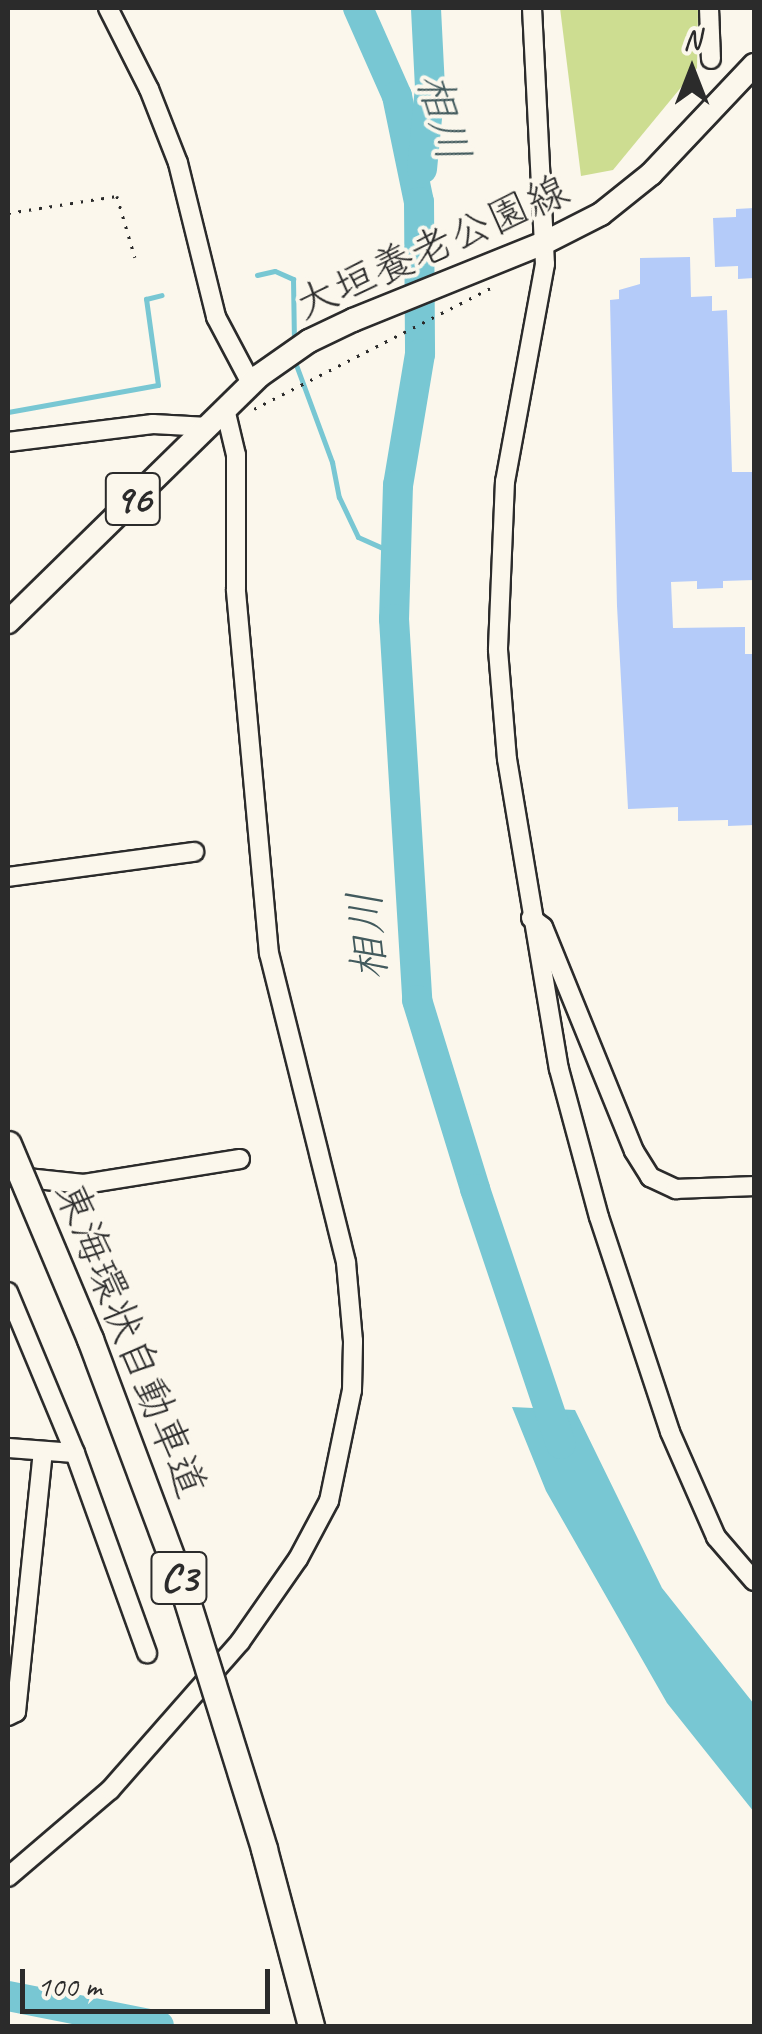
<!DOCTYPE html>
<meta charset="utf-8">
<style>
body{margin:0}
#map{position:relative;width:762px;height:2034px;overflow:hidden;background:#fbf7ec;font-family:Caveat,"Klee One",sans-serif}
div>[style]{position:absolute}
.green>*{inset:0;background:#cddd91}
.water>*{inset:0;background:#78c7d3}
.stream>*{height:5px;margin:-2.5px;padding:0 2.5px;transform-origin:2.5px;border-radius:2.5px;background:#78c7d3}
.river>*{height:30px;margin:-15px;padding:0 15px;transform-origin:15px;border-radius:15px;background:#78c7d3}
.building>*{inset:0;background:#b4cbf9}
.path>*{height:2.5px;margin-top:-1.25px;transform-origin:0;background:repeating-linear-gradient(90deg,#2b2b2b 0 2.5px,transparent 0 10.5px)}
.roads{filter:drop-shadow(2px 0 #2b2b2b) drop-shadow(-2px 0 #2b2b2b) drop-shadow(0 2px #2b2b2b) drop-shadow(0 -2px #2b2b2b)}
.minor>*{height:18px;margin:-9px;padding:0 9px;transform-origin:9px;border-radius:9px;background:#fbf7ec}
.major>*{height:22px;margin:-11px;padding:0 11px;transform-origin:11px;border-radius:11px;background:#fbf7ec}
.bridges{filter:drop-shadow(2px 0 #2b2b2b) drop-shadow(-2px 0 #2b2b2b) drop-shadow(0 2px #2b2b2b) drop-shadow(0 -2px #2b2b2b)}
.highway-bridge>*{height:25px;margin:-12.5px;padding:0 12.5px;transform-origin:12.5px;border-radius:12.5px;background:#fbf7ec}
span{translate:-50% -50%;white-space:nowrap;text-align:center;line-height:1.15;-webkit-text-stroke:8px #fbf7ec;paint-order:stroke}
.shield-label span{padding:2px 8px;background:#fbf7ec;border:2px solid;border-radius:8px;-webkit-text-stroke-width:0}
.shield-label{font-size:40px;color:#2b2b2b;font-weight:700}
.street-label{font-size:42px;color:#2b2b2b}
.water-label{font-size:45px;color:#425a5d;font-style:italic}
.frame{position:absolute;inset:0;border:10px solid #2b2b2b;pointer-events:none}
.north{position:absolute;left:642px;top:20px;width:100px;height:100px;-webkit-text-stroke:8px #fbf7ec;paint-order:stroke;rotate:0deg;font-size:28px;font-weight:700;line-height:40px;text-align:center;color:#2b2b2b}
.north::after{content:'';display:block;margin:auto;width:35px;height:45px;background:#2b2b2b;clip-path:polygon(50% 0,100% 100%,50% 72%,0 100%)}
.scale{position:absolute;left:20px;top:1969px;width:250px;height:45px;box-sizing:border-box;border:5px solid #2b2b2b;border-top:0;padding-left:12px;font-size:30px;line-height:35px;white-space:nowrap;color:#2b2b2b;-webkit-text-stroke:8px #fbf7ec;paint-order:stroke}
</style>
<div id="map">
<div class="green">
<div style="clip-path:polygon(560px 8px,698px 8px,697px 68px,613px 170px,581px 176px)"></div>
</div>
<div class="water">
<div style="clip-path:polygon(512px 1407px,575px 1410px,662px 1588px,754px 1704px,754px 1812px,667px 1703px,546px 1491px)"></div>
</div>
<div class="stream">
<div style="left:257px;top:275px;width:18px;rotate:-13deg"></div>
<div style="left:275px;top:271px;width:20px;rotate:24deg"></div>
<div style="left:293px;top:279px;width:62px;rotate:89.1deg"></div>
<div style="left:295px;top:362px;width:107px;rotate:69.7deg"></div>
<div style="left:332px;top:462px;width:36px;rotate:79deg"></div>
<div style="left:339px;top:497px;width:44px;rotate:64.6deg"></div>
<div style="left:358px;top:537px;width:42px;rotate:24.1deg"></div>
<div style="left:8px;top:412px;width:152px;rotate:-10.2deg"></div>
<div style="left:158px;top:385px;width:87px;rotate:-97.9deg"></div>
<div style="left:146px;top:299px;width:16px;rotate:-14deg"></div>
</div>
<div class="river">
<div style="left:358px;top:8px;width:96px;rotate:66.1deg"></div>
<div style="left:397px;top:96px;width:108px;rotate:78.3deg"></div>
<div style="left:419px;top:202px;width:152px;rotate:89.6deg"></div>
<div style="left:420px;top:354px;width:133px;rotate:99.5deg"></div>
<div style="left:398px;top:485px;width:134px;rotate:91.7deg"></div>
<div style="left:394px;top:619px;width:382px;rotate:86.5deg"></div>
<div style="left:417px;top:1000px;width:198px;rotate:72.9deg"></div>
<div style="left:475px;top:1189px;width:269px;rotate:71.4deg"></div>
<div style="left:422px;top:169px;width:81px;rotate:-84.4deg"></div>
<div style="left:430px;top:88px;width:80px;rotate:-92.9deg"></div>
<div style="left:8px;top:1996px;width:154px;rotate:11.2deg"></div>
</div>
<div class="building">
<div style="clip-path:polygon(754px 208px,754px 278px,738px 279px,738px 266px,715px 267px,713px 218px,736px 217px,736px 209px)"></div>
<div style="clip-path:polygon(690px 257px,691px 297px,712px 296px,712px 311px,727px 310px,732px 472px,754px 472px,754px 580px,723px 581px,723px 588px,697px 589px,697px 581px,671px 582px,673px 628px,745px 627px,745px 654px,754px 654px,754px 825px,728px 826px,728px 820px,678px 821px,678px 807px,628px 809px,617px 606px,610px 300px,619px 299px,619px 290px,640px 284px,640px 258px)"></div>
</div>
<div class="path">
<div style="left:8px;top:213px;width:110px;rotate:-8.9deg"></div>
<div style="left:117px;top:196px;width:64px;rotate:73.6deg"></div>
<div style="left:254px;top:409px;width:272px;rotate:-27.1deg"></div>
</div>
<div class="roads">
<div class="minor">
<div style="left:108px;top:8px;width:91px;rotate:63.2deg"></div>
<div style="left:149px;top:89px;width:79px;rotate:68.6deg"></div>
<div style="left:178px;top:163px;width:159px;rotate:76.1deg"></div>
<div style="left:216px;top:317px;width:75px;rotate:62.1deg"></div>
<div style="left:532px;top:8px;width:256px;rotate:87.1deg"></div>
<div style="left:545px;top:264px;width:221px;rotate:100.4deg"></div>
<div style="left:505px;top:481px;width:169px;rotate:92.4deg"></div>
<div style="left:498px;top:650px;width:109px;rotate:85.3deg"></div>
<div style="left:507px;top:759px;width:314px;rotate:80.5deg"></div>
<div style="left:559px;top:1069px;width:153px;rotate:74.9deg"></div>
<div style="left:599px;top:1217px;width:226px;rotate:71.7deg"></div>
<div style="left:670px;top:1432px;width:115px;rotate:66.3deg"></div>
<div style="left:716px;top:1537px;width:58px;rotate:49.2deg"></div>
<div style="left:709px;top:8px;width:51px;rotate:87.8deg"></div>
<div style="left:8px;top:442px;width:146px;rotate:-7.1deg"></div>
<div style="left:153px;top:424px;width:55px;rotate:3.1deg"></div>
<div style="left:8px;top:877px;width:188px;rotate:-7.7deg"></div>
<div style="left:531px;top:918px;width:15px;rotate:37deg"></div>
<div style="left:543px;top:927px;width:242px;rotate:67.9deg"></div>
<div style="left:634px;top:1151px;width:31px;rotate:58deg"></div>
<div style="left:650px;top:1177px;width:29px;rotate:25deg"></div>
<div style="left:676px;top:1189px;width:78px;rotate:-2.2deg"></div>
<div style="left:8px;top:1176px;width:76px;rotate:6deg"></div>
<div style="left:84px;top:1184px;width:158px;rotate:-9.1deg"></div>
<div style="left:8px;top:1292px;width:174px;rotate:67.4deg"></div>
<div style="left:75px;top:1453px;width:213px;rotate:70.2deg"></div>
<div style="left:8px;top:1448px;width:67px;rotate:4.3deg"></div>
<div style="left:8px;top:1716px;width:9px;rotate:-27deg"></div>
<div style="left:16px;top:1712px;width:261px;rotate:-84.1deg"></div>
<div style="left:8px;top:1877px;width:134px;rotate:-40.5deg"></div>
<div style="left:110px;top:1790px;width:197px;rotate:-48.7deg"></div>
<div style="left:240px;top:1642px;width:101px;rotate:-55.1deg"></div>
<div style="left:298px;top:1559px;width:66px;rotate:-61.9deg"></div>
<div style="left:329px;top:1501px;width:113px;rotate:-78.3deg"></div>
<div style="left:352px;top:1390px;width:49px;rotate:-88.8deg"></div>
<div style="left:353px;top:1341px;width:79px;rotate:-95.1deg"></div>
<div style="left:346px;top:1262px;width:317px;rotate:-104deg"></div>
<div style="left:269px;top:954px;width:366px;rotate:-95.2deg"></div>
<div style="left:236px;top:589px;width:134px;rotate:-90deg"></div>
<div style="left:236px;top:455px;width:47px;rotate:-103.4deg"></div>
</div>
<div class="major">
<div style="left:8px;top:622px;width:351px;rotate:-44.4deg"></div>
<div style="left:259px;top:376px;width:61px;rotate:-35deg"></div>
<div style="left:309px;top:341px;width:49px;rotate:-25.5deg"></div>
<div style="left:353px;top:320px;width:206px;rotate:-22deg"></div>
<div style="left:544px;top:243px;width:64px;rotate:-27deg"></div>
<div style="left:601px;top:214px;width:64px;rotate:-38.7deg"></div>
<div style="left:651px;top:174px;width:150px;rotate:-46.6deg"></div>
</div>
</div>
<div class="bridges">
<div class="highway-bridge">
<div style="left:8px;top:1144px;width:212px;rotate:67.2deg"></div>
<div style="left:90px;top:1339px;width:263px;rotate:69.5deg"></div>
<div style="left:182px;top:1585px;width:276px;rotate:72.7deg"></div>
<div style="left:264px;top:1849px;width:183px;rotate:75.1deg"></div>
</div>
</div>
<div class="shield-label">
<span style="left:133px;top:499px">96</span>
<span style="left:179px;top:1578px">C3</span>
</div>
<div class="street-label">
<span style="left:432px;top:248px;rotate:-24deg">大垣養老公園線</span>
<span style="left:130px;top:1340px;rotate:68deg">東海環状自動車道</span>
</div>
<div class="water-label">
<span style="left:443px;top:117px;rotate:75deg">相川</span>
<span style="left:368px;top:936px;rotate:-94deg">相川</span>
</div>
<div class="frame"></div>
<div class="north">N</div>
<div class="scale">100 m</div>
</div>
